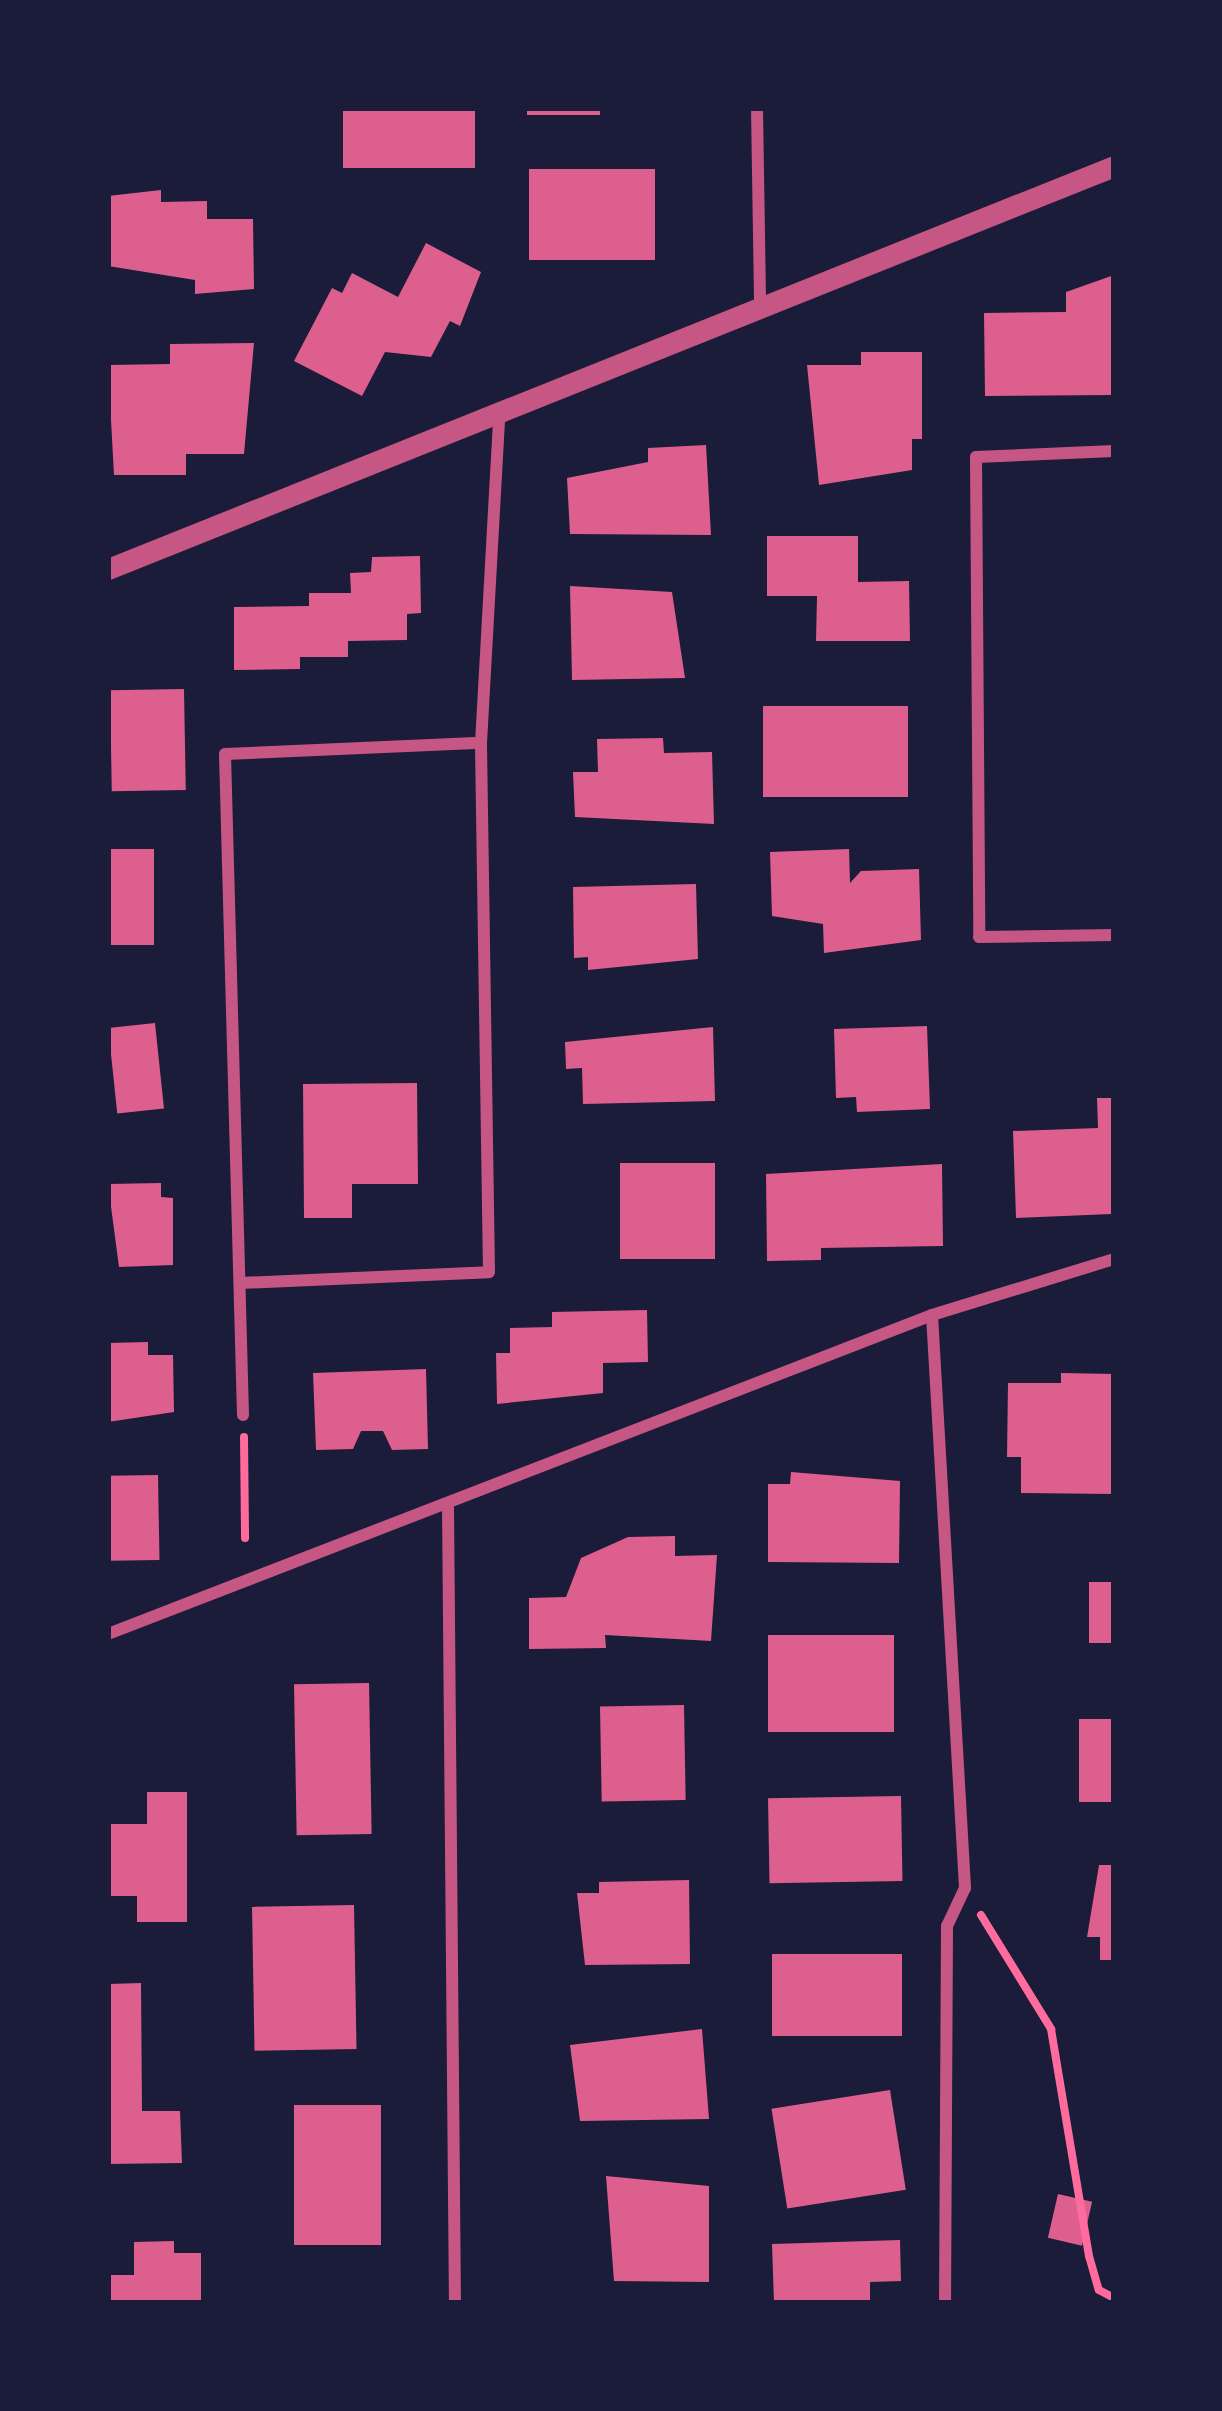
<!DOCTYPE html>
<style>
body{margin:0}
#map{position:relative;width:1222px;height:2411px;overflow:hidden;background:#1b1b3a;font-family:Ubuntu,sans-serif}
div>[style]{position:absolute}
.building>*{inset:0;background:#dd5f8e;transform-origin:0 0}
.path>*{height:8px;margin:-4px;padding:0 4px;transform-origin:4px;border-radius:4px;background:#ff6b9d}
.minor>*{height:12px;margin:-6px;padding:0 6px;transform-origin:6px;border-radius:6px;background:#c65784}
.tertiary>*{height:21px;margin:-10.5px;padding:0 10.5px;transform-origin:10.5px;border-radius:10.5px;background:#c65784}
span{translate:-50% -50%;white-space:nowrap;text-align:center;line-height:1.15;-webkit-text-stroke:12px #1b1b3a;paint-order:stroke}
.frame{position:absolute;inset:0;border:111px solid #1b1b3a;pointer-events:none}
</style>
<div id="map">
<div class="building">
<div style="left:343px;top:108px;width:132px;height:60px"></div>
<div style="left:527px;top:108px;width:73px;height:7px"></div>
<div style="left:529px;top:169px;width:126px;height:91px"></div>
<div style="clip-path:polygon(161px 190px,161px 202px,207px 201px,207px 219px,253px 219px,254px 289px,195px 294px,195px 280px,108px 266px,108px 196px)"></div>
<div style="clip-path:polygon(426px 243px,481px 272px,460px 326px,450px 321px,431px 357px,385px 352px,362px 396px,294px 361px,332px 288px,342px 293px,352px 273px,398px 297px)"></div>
<div style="clip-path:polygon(1114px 275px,1114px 395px,985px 396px,984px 313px,1066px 312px,1066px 292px)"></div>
<div style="clip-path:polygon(254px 343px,244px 454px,186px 454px,186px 475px,114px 475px,108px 365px,170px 364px,170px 344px)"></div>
<div style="clip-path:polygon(861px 352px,922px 352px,922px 439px,912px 439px,912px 470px,819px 485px,807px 365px,861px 365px)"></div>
<div style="clip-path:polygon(706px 445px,711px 535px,570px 534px,567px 478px,648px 462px,648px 448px)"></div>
<div style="clip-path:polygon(767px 536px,858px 536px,858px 582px,909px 581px,910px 641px,816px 641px,817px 596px,767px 596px)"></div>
<div style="clip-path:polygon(420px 556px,421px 613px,407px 614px,407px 640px,348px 641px,348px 657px,300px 657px,300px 669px,234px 670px,234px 607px,309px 606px,309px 593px,351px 593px,350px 573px,371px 572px,372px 557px)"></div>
<div style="clip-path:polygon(570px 586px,672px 592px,685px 678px,572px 680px)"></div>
<div style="left:184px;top:689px;width:101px;height:74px;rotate:89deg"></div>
<div style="left:763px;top:706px;width:145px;height:91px"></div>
<div style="clip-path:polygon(663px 738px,664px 753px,712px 752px,714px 824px,575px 817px,573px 772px,598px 772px,597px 739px)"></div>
<div style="left:108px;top:849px;width:46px;height:96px"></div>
<div style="clip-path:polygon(849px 849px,850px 883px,861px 871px,919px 869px,921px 940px,824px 953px,823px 924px,772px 916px,770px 852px)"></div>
<div style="clip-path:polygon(696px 884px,698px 959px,588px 970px,588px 957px,574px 958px,573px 887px)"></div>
<div style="left:155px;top:1023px;width:86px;height:47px;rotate:84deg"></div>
<div style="clip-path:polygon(927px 1026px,930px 1109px,857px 1112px,856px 1097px,836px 1098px,834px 1029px)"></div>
<div style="clip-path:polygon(713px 1027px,715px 1101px,583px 1104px,582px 1068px,566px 1069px,565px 1042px)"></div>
<div style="clip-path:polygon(417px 1083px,418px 1184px,352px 1184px,352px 1218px,304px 1218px,303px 1084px)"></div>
<div style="clip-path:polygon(1097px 1098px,1114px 1098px,1111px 1214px,1016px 1218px,1013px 1131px,1098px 1128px)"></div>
<div style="left:620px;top:1163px;width:95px;height:96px"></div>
<div style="clip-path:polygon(942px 1164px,943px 1246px,821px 1248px,821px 1260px,767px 1261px,766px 1174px)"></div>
<div style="clip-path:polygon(161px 1183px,161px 1197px,173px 1198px,173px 1265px,119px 1267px,108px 1184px)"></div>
<div style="clip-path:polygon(647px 1310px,648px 1362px,603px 1363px,603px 1393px,497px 1404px,496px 1353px,510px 1353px,510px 1328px,552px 1327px,552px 1312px)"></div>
<div style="clip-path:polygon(148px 1342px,148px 1355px,173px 1355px,174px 1412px,108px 1422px,108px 1343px)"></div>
<div style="clip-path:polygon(426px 1369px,428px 1449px,392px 1450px,383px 1431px,361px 1431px,353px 1449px,316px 1450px,313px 1373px)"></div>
<div style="clip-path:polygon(1061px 1373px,1114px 1374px,1114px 1494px,1021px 1493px,1021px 1457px,1007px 1457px,1008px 1383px,1061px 1383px)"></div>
<div style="clip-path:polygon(791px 1472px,900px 1481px,899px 1563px,768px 1562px,768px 1484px,790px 1484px)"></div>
<div style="left:158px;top:1475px;width:85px;height:50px;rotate:89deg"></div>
<div style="clip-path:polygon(675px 1536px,675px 1556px,717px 1555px,711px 1641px,605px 1635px,606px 1648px,529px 1649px,529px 1598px,566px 1597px,581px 1558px,628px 1537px)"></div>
<div style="left:1089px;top:1582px;width:25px;height:61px"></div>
<div style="left:768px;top:1635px;width:126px;height:97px"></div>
<div style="left:369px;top:1683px;width:151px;height:75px;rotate:89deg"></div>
<div style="left:684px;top:1705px;width:95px;height:84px;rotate:89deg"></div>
<div style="left:1079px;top:1719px;width:35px;height:83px"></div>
<div style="clip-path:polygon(147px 1792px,187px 1792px,187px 1922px,137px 1922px,137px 1896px,108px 1896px,108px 1824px,147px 1824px)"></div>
<div style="left:901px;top:1796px;width:85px;height:133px;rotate:89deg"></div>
<div style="clip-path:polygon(1099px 1865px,1114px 1865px,1114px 1960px,1100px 1960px,1100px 1937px,1087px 1937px)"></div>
<div style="clip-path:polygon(689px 1880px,690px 1964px,585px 1965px,577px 1893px,599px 1893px,599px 1882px)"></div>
<div style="left:354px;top:1905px;width:144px;height:102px;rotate:89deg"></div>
<div style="left:902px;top:1954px;width:82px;height:130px;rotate:90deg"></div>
<div style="clip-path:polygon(141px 1983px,142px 2111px,180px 2111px,182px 2163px,108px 2164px,108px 1984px)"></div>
<div style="clip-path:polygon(702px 2029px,709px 2119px,580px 2121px,570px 2045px)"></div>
<div style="left:890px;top:2090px;width:101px;height:120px;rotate:81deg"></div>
<div style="left:294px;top:2105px;width:87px;height:140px"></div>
<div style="clip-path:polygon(606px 2176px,709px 2186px,709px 2282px,614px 2281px)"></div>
<div style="left:1058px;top:2194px;width:35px;height:45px;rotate:13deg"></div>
<div style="clip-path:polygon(900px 2240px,901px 2281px,870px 2282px,870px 2303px,774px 2303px,772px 2244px)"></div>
<div style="clip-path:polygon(174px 2241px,174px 2253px,201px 2253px,201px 2303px,108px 2303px,108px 2275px,134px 2275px,134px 2242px)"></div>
</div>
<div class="path">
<div style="left:244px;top:1437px;width:101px;rotate:89.4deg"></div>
<div style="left:981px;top:1915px;width:134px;rotate:58.4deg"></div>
<div style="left:1051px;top:2029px;width:230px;rotate:80.5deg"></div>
<div style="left:1089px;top:2256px;width:35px;rotate:74deg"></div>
<div style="left:1099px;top:2290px;width:17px;rotate:28deg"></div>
</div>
<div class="minor">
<div style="left:757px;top:108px;width:191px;rotate:89.1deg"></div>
<div style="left:1114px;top:451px;width:138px;rotate:177.5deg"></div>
<div style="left:976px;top:457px;width:480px;rotate:89.6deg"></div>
<div style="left:979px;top:937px;width:135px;rotate:-0.8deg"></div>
<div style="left:240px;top:1283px;width:249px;rotate:-2.5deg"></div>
<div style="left:489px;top:1272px;width:529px;rotate:-90.87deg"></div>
<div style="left:481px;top:743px;width:326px;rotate:-86.8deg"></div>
<div style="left:932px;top:1315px;width:574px;rotate:86.7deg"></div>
<div style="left:965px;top:1888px;width:42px;rotate:115.3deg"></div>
<div style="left:947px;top:1926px;width:377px;rotate:90.3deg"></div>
<div style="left:243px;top:1415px;width:661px;rotate:-91.56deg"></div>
<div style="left:225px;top:754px;width:256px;rotate:-2.5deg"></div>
<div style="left:448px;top:1506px;width:797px;rotate:89.5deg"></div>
<div style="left:108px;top:1634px;width:884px;rotate:-21.16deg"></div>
<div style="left:932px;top:1315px;width:190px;rotate:-17.1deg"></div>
</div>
<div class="tertiary">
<div style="left:108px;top:569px;width:1084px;rotate:-21.83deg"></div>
</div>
<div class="frame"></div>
</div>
